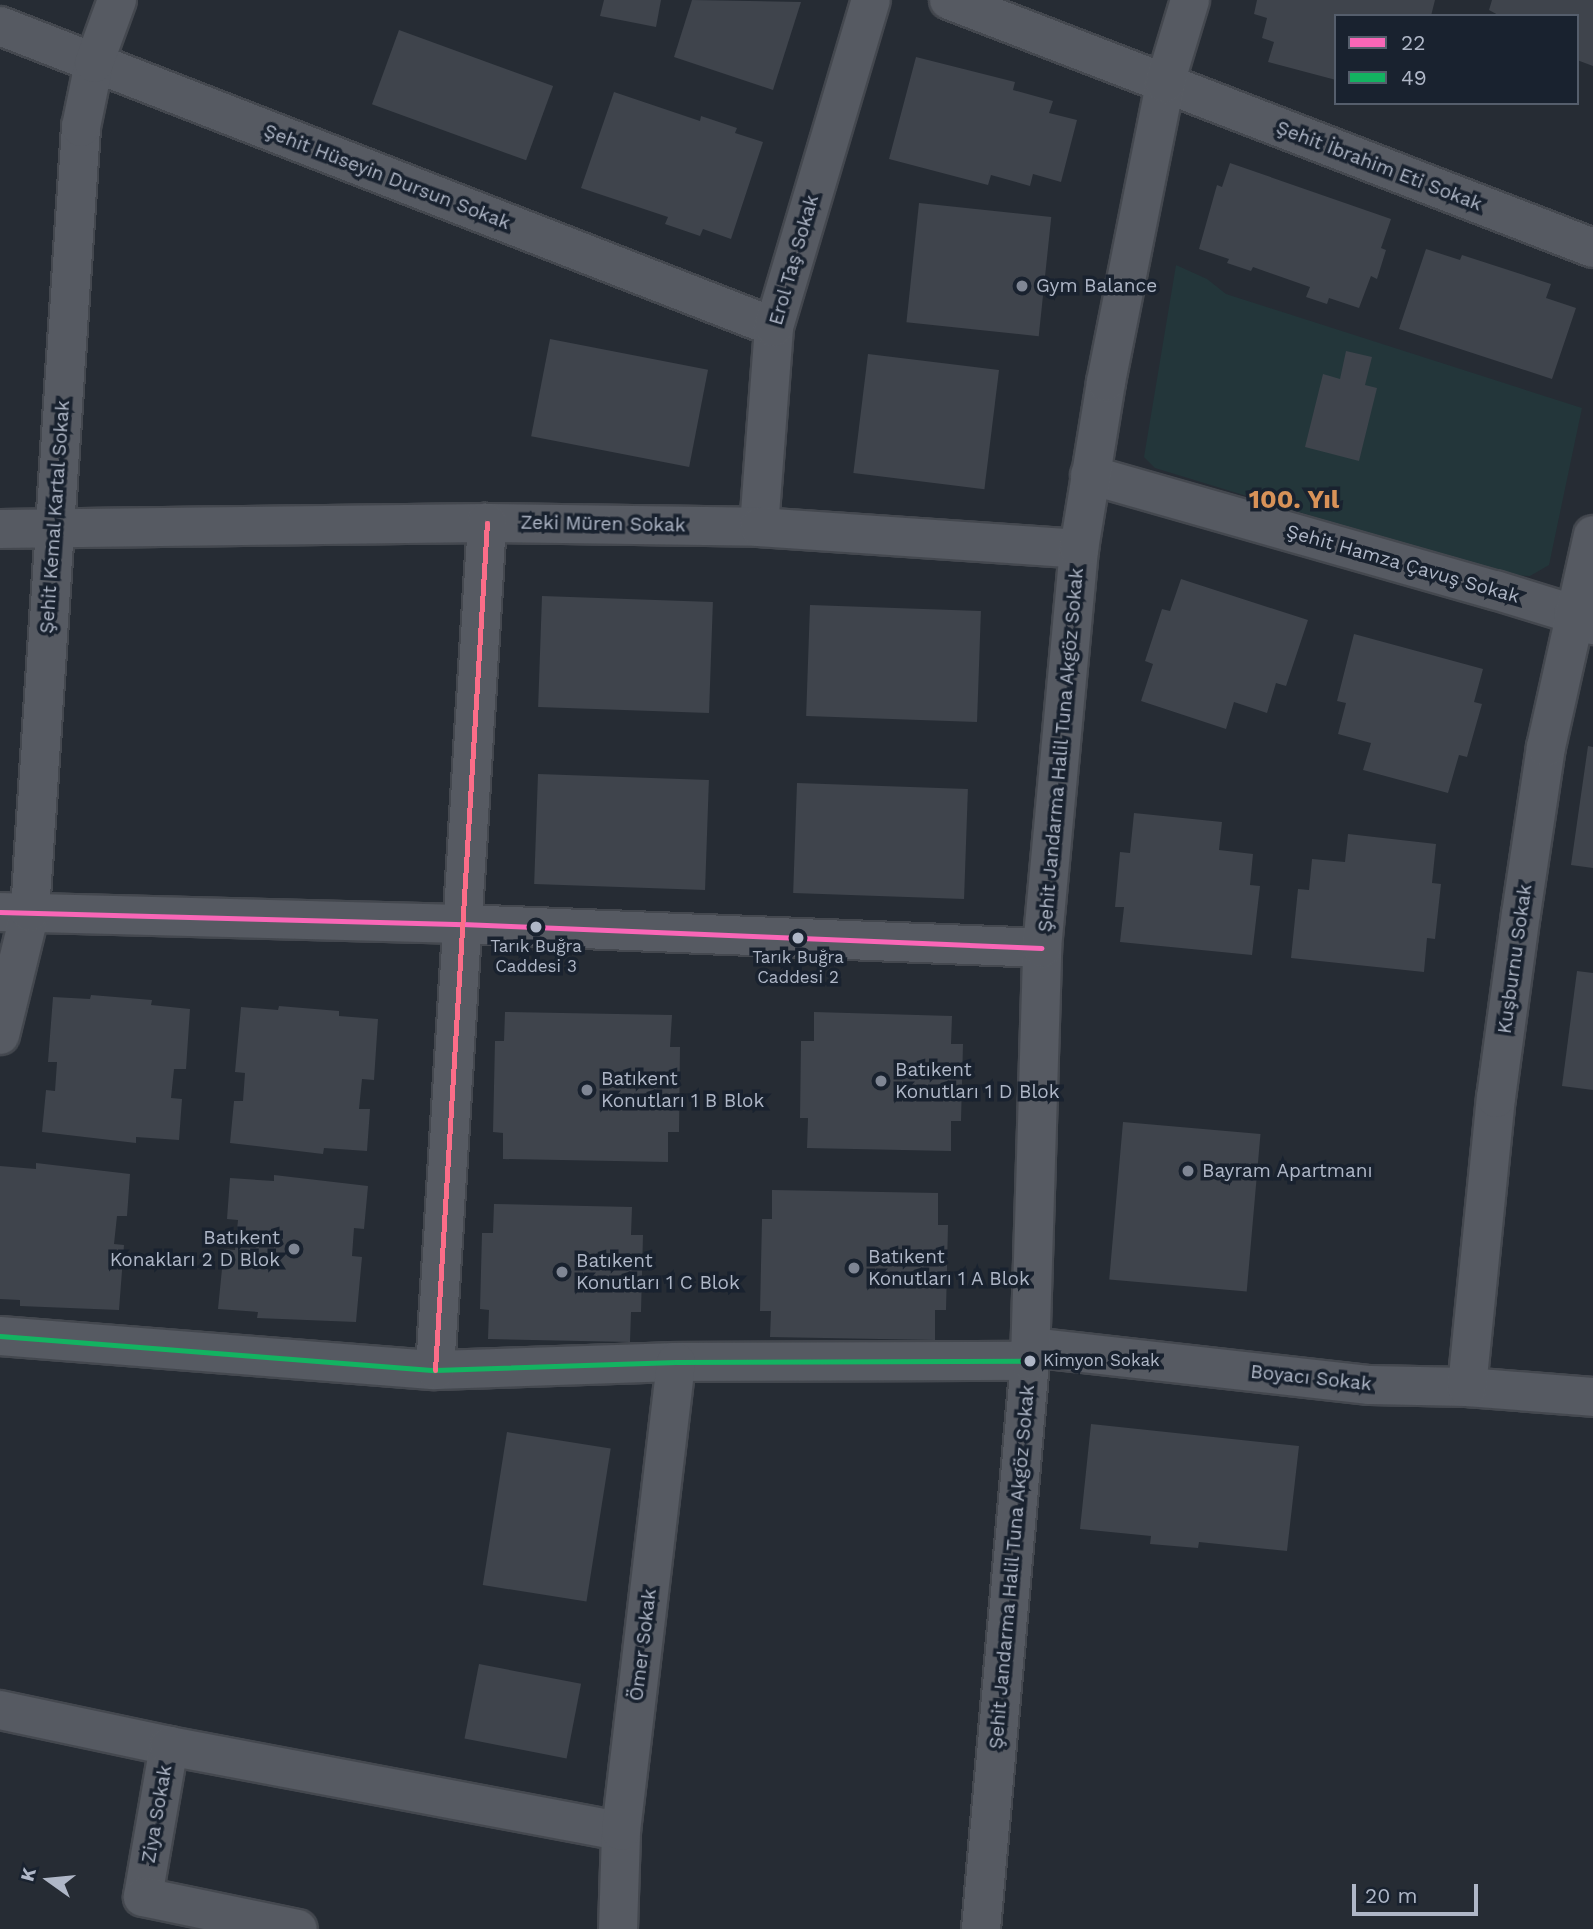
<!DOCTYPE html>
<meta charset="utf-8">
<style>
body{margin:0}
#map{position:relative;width:1593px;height:1929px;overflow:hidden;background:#262c34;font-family:"Work Sans",sans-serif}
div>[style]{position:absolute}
.green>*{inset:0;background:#23363a}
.building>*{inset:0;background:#3f444c;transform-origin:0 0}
.roads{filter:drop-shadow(2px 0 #44484f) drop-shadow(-2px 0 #44484f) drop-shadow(0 2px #44484f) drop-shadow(0 -2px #44484f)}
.minor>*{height:38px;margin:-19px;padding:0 19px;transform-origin:19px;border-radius:19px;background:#565a62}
.bus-1>*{height:5px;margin:-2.5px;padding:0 2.5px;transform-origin:2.5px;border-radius:2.5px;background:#fa66b7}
.bus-2>*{height:5px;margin:-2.5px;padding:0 2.5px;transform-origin:2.5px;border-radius:2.5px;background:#13b361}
.bus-3>*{height:5px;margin:-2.5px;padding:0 2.5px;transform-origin:2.5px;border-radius:2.5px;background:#fb6d88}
.dots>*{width:19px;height:19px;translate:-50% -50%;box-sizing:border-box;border:4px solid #19222f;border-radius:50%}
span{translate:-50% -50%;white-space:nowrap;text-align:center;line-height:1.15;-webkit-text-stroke:7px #19222f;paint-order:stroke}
.bus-label{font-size:17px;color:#afb7c7}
.left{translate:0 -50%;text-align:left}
.street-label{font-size:19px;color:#afb7c7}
.poi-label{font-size:19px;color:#afb7c7}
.right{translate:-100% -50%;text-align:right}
.district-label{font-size:26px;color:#d89258;font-weight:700}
.legend{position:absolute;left:1334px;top:14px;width:245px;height:91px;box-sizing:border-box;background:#19222f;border:2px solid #555e6c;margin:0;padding:9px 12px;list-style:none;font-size:21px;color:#afb7c7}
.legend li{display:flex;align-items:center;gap:14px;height:35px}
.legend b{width:35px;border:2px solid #555e6c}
.north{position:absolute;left:14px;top:1845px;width:70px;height:70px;-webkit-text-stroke:5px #19222f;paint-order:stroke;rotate:285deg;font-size:19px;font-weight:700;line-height:28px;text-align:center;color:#afb7c7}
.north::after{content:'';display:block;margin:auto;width:24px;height:32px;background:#afb7c7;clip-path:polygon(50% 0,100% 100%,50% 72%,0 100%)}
.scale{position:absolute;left:1352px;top:1884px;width:126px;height:32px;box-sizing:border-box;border:4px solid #afb7c7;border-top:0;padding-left:9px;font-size:21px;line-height:24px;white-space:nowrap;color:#afb7c7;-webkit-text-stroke:5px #19222f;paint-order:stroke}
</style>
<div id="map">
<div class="green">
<div style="clip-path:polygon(1176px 265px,1207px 279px,1226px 294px,1582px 408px,1549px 565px,1530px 576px,1505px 575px,1155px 468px,1144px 457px)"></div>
</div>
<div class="building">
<div style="clip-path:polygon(604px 0,661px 0,656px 27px,600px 16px)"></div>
<div style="clip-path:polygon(692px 0,801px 2px,773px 90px,674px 57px)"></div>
<div style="clip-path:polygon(1257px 0,1435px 0,1431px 16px,1336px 16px,1336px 80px,1268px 62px,1274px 42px,1262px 38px,1267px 18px,1254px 14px)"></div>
<div style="clip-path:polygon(1492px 0,1593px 0,1593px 66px,1577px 60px,1577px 16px,1500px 16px,1489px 10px)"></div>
<div style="left:399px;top:30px;width:164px;height:79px;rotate:20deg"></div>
<div style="clip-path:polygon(916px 57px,1015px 82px,1013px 90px,1053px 101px,1049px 113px,1077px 120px,1061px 182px,1033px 174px,1030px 186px,991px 175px,988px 185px,889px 159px)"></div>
<div style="clip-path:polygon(614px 92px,700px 121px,701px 116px,737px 128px,735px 133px,763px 142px,731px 239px,703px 229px,700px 236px,665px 224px,668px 217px,581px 188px)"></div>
<div style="clip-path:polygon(1230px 163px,1391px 219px,1381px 248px,1386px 250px,1377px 279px,1371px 276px,1359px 308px,1329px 298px,1327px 304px,1306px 297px,1310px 287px,1253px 267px,1251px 271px,1227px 263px,1229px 259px,1199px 249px,1217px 185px,1222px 187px)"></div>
<div style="left:919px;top:203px;width:133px;height:120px;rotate:6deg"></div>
<div style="clip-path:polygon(1426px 249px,1460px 260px,1462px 255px,1551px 284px,1546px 298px,1576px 308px,1552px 379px,1399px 329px)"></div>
<div style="left:550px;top:339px;width:161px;height:99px;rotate:11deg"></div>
<div style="clip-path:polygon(1346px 351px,1372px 357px,1365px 385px,1377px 388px,1359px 461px,1305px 447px,1323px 374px,1340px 379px)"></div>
<div style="left:868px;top:354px;width:132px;height:120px;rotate:7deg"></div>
<div style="clip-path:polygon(1181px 579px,1308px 620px,1286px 686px,1276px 683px,1267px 713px,1234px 702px,1226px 729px,1141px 701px,1153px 664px,1145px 661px,1162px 609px,1170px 611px)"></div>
<div style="left:542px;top:596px;width:171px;height:111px;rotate:2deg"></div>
<div style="left:810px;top:605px;width:171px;height:111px;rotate:2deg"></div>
<div style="clip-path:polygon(1354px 634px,1483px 669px,1474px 702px,1482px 704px,1467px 757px,1459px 755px,1448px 793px,1363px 770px,1371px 743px,1338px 734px,1346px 703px,1337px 701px)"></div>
<div style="clip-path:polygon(1588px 746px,1593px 747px,1593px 868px,1571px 865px)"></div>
<div style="left:538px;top:774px;width:171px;height:110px;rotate:2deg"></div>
<div style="left:797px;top:783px;width:171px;height:110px;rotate:2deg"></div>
<div style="clip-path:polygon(1134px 813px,1222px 822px,1219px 850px,1253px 854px,1250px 885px,1260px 886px,1252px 955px,1120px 942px,1124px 907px,1115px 907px,1120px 852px,1130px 853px)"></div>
<div style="clip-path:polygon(1348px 834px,1436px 844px,1432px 883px,1441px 884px,1435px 939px,1427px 938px,1424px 972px,1291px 958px,1298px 889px,1309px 890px,1312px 859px,1345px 862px)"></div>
<div style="clip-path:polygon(1577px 971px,1593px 973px,1593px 1090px,1562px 1086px)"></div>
<div style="clip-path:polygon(91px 995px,152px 1000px,151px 1005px,190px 1009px,186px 1069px,174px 1069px,171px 1098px,182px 1099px,179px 1140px,136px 1137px,136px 1143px,42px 1132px,46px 1090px,55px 1091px,57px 1062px,48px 1062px,53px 997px,90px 999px)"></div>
<div style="clip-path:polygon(279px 1006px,339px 1011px,339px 1016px,378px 1019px,374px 1080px,362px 1079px,359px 1109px,370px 1109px,367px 1151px,324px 1148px,323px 1154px,230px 1143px,234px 1101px,243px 1101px,245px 1073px,235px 1072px,241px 1007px,278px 1010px)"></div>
<div style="clip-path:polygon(505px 1012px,672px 1015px,670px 1047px,680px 1047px,679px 1132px,668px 1132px,668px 1162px,503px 1159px,503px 1133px,493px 1132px,495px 1041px,504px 1041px)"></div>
<div style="clip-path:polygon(814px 1012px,952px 1016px,951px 1044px,963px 1044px,961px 1121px,951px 1121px,951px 1151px,807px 1148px,808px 1118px,800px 1118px,801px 1041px,814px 1041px)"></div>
<div style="left:1123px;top:1122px;width:138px;height:158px;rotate:5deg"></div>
<div style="clip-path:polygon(36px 1163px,130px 1174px,127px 1216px,117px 1216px,114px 1244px,124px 1245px,119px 1310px,20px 1306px,20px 1300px,0 1299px,0 1166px,36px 1169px)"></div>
<div style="clip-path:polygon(274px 1175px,368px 1186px,364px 1229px,354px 1228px,352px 1256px,362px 1257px,356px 1322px,257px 1318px,258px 1312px,218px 1309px,224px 1249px,235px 1250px,238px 1220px,227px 1219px,230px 1178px,274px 1181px)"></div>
<div style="clip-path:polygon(772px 1190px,938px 1193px,938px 1225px,948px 1225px,946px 1310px,935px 1310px,935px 1340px,770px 1337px,771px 1311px,760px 1311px,762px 1219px,772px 1219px)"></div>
<div style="clip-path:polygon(494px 1204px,632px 1207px,631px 1235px,643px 1235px,641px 1312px,631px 1312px,630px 1342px,488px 1339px,489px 1310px,480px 1309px,482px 1233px,493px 1233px)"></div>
<div style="clip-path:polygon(1091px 1424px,1299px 1446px,1287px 1551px,1199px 1542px,1198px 1548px,1150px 1544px,1151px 1536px,1080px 1529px)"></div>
<div style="left:507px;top:1432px;width:105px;height:155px;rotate:9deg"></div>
<div style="left:479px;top:1664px;width:104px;height:76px;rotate:11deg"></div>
</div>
<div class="roads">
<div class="minor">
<div style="left:949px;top:0;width:690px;rotate:21.06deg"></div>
<div style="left:0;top:26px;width:830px;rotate:21.25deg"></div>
<div style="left:1090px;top:475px;width:421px;rotate:15.9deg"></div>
<div style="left:1495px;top:590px;width:82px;rotate:17.1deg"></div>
<div style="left:1573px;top:614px;width:23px;rotate:29deg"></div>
<div style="left:759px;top:527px;width:201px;rotate:-85.7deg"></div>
<div style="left:774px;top:327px;width:341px;rotate:-73.5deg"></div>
<div style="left:0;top:529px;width:487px;rotate:-0.7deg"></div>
<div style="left:487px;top:523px;width:272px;rotate:0.8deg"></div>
<div style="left:759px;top:527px;width:321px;rotate:3.9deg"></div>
<div style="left:0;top:912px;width:462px;rotate:1.5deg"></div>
<div style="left:462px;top:924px;width:580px;rotate:2.37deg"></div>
<div style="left:0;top:1035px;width:127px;rotate:-76.3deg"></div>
<div style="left:30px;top:912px;width:787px;rotate:-86.28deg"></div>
<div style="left:81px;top:127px;width:65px;rotate:-78.5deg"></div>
<div style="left:94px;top:63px;width:67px;rotate:-69.9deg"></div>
<div style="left:0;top:1336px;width:436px;rotate:4.5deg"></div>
<div style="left:435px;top:1370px;width:241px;rotate:-1.9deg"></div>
<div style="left:676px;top:1362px;width:354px;rotate:-0.2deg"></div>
<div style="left:1030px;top:1347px;width:342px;rotate:6.4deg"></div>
<div style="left:1370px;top:1385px;width:97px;rotate:1.2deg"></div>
<div style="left:1467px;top:1387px;width:126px;rotate:4.5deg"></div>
<div style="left:435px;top:1370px;width:849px;rotate:-86.49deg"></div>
<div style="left:1467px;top:1387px;width:290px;rotate:-84.3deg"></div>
<div style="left:1496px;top:1098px;width:186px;rotate:-82.3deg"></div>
<div style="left:1521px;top:914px;width:169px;rotate:-81.5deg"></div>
<div style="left:1546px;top:747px;width:217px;rotate:-77.5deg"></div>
<div style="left:0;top:1710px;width:173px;rotate:12deg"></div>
<div style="left:169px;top:1746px;width:153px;rotate:99.8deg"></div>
<div style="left:143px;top:1897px;width:158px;rotate:11.7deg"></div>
<div style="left:169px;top:1746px;width:460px;rotate:10.7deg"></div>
<div style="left:618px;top:1929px;width:98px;rotate:-88.2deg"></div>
<div style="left:621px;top:1831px;width:472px;rotate:-83.3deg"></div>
<div style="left:981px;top:1929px;width:570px;rotate:-85.07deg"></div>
<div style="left:1030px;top:1361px;width:413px;rotate:-88.3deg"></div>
<div style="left:1042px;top:948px;width:401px;rotate:-84.7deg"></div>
<div style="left:1079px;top:549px;width:169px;rotate:-80.8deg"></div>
<div style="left:1106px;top:382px;width:305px;rotate:-78.8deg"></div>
<div style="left:1165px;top:83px;width:87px;rotate:-73.2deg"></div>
</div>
</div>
<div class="bus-1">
<div style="left:0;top:912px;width:462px;rotate:1.5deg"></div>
<div style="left:462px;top:924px;width:580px;rotate:2.37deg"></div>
</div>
<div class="bus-2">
<div style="left:0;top:1336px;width:436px;rotate:4.5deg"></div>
<div style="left:435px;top:1370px;width:241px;rotate:-1.9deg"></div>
<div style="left:676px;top:1362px;width:354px;rotate:-0.2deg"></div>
</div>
<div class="bus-3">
<div style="left:435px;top:1370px;width:849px;rotate:-86.49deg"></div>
</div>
<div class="dots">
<div style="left:1022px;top:286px;background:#7f8694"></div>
<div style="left:536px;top:927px;background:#afb7c7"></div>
<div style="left:798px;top:938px;background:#afb7c7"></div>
<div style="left:881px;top:1081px;background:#7f8694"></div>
<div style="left:587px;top:1090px;background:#7f8694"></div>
<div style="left:1188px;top:1171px;background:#7f8694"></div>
<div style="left:294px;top:1249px;background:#7f8694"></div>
<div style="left:854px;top:1268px;background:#7f8694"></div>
<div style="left:562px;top:1272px;background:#7f8694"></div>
<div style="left:1030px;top:1361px;background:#afb7c7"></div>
</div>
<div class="bus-label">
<span style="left:536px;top:957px">Tarık Buğra<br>Caddesi 3</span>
<span style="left:798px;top:968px">Tarık Buğra<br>Caddesi 2</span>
<span class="left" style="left:1043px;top:1361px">Kimyon Sokak</span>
</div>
<div class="street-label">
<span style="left:1379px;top:166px;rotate:21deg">Şehit İbrahim Eti Sokak</span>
<span style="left:387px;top:177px;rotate:21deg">Şehit Hüseyin Dursun Sokak</span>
<span style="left:794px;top:260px;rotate:-74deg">Erol Taş Sokak</span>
<span style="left:55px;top:517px;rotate:-86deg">Şehit Kemal Kartal Sokak</span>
<span style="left:603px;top:524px;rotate:1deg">Zeki Müren Sokak</span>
<span style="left:1403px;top:564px;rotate:16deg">Şehit Hamza Çavuş Sokak</span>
<span style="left:1061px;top:750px;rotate:-85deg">Şehit Jandarma Halil Tuna Akgöz Sokak</span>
<span style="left:1515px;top:959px;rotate:-82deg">Kuşburnu Sokak</span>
<span style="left:1311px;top:1378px;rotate:6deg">Boyacı Sokak</span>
<span style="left:1012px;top:1567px;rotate:-85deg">Şehit Jandarma Halil Tuna Akgöz Sokak</span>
<span style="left:643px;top:1645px;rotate:-83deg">Ömer Sokak</span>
<span style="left:157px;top:1814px;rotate:-80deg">Ziya Sokak</span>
</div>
<div class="poi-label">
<span class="left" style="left:1036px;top:286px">Gym Balance</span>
<span class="left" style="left:895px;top:1081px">Batıkent<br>Konutları 1 D Blok</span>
<span class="left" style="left:601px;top:1090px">Batıkent<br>Konutları 1 B Blok</span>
<span class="left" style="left:1202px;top:1171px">Bayram Apartmanı</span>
<span class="right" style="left:280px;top:1249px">Batıkent<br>Konakları 2 D Blok</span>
<span class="left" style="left:868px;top:1268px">Batıkent<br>Konutları 1 A Blok</span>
<span class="left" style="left:576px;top:1272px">Batıkent<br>Konutları 1 C Blok</span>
</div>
<div class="district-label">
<span style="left:1294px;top:500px">100. Yıl</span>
</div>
<ul class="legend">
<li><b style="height:9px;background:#fa66b7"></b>22</li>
<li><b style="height:9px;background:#13b361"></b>49</li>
</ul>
<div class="north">K</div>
<div class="scale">20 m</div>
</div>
